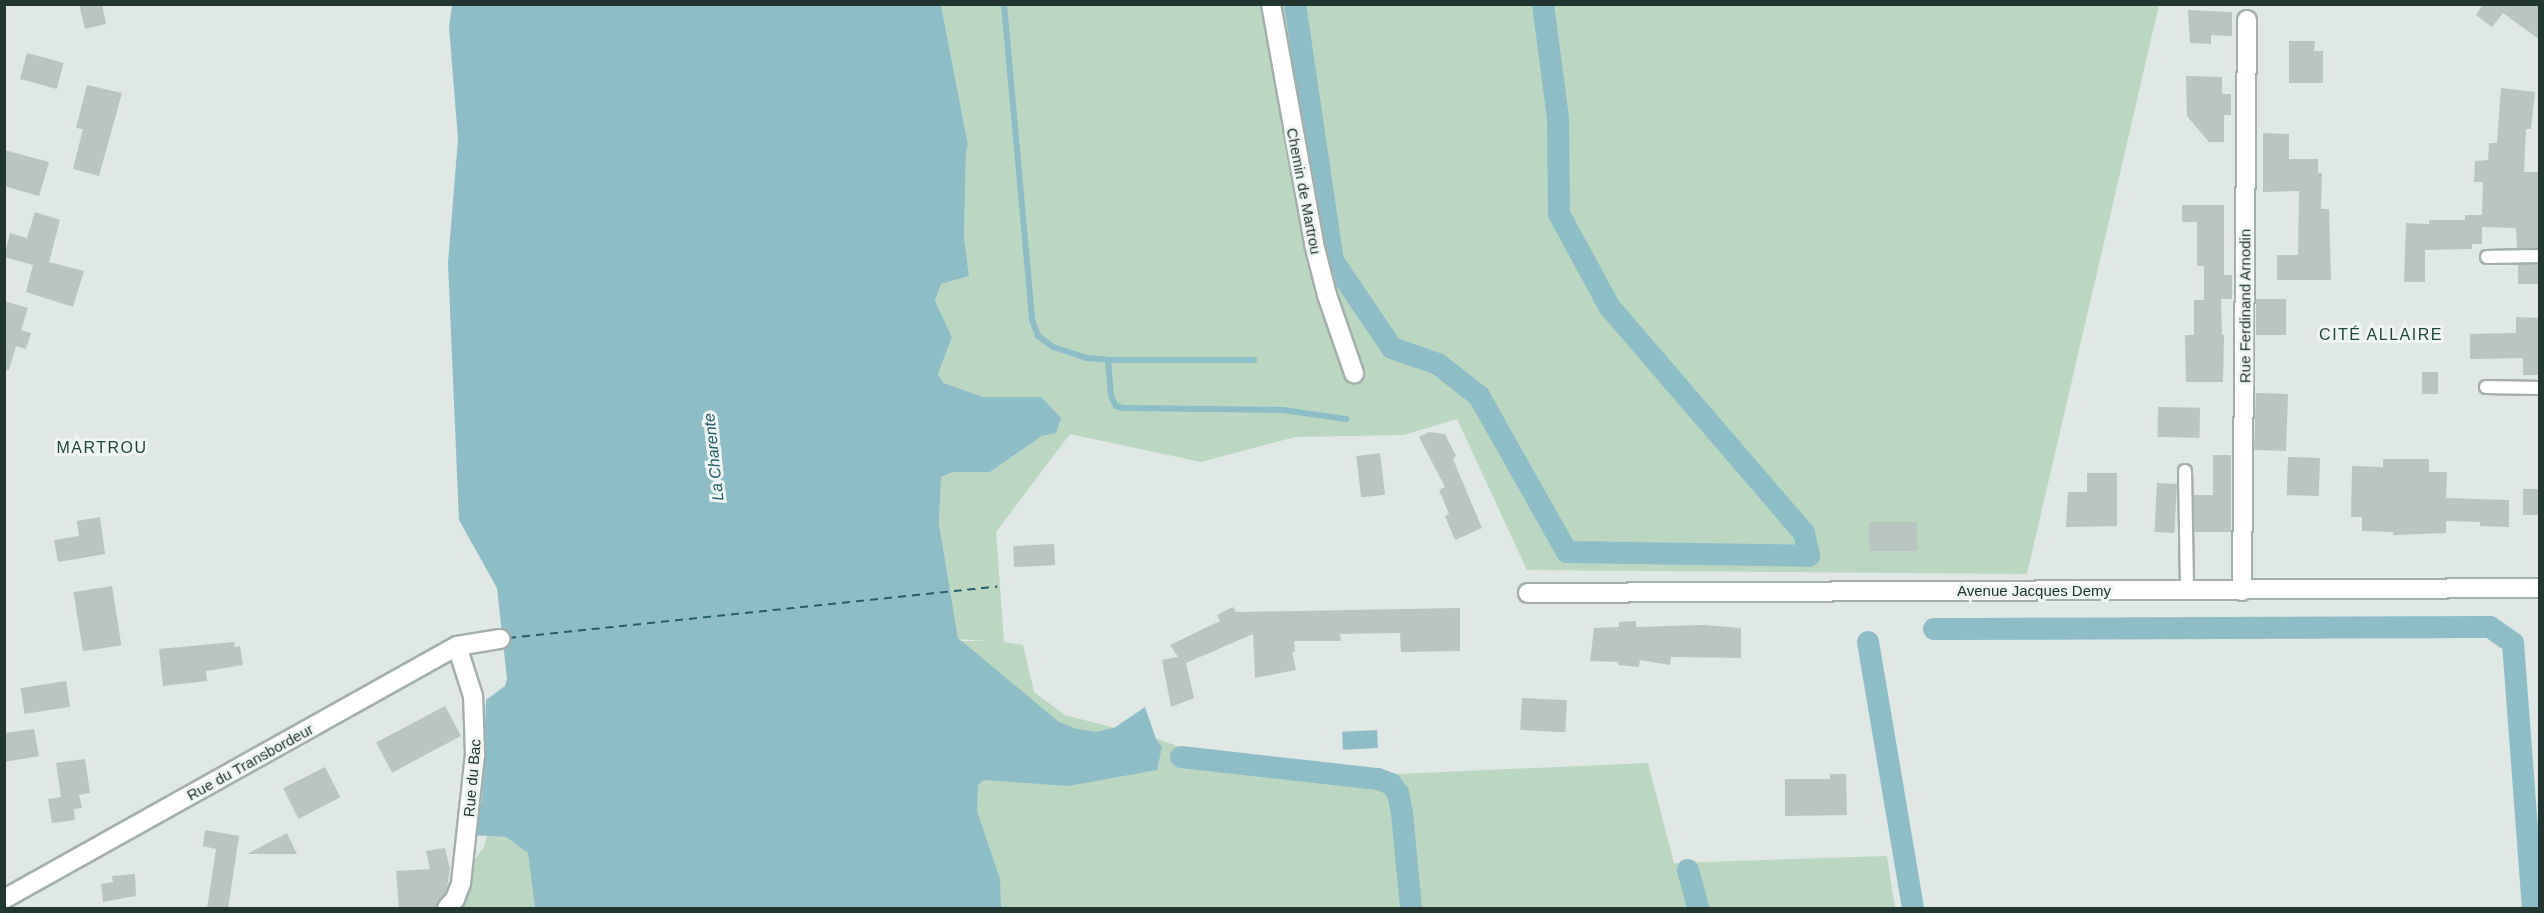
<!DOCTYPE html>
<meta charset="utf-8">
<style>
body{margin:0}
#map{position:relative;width:2544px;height:913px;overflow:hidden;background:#dfe8e4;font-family:Helvetica,sans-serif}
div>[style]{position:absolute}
.green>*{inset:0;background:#bad7c2}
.water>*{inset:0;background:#8dbec8;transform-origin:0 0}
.stream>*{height:6px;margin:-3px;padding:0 3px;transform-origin:3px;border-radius:3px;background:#8dbec8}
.canal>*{height:22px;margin:-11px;padding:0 11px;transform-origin:11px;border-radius:11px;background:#8dbec8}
.ferry>*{height:1.5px;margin-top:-0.75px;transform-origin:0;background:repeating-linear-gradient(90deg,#245e6a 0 8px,transparent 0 14px)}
.building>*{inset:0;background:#b8c5c0;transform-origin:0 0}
.roads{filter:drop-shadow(2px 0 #a3afab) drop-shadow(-2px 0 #a3afab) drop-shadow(0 2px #a3afab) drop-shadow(0 -2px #a3afab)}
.lane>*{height:12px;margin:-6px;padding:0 6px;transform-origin:6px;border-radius:6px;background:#fff}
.street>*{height:18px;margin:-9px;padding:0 9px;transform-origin:9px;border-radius:9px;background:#fff}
span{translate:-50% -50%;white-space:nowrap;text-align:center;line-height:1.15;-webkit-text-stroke:6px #eff5f2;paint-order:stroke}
.street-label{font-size:15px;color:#223631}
.neighbourhood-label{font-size:16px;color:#21463d;letter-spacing:1.5px}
.water-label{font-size:16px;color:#245e6a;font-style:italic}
.frame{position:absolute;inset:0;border:6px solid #223631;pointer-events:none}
</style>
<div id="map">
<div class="green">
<div style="clip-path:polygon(941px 5px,2159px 5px,2027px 574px,1527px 570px,1457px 419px,1404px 435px,1295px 437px,1201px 462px,1070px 434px,996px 532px,1004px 642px,1023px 645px,1034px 692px,1065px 715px,1161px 740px,1184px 749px,1398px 774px,1648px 763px,1674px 863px,1887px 856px,1895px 908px,981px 908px,972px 771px,1046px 732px,959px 641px,987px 641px,958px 639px,939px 524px,941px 477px,953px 472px,990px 472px,1042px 436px,1055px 433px,1041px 397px,983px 397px,944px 383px,938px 373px,952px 337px,935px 301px,941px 284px,969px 276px,964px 237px,966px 152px,968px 145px)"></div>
<div style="clip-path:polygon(487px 836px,506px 837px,529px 853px,535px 908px,454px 908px,470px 875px,473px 862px,484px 847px)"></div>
</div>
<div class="water">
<div style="clip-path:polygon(452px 5px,941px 5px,968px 145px,966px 152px,964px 237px,969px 276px,941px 284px,935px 301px,952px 337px,938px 374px,944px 383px,983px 397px,1041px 397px,1061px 418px,1056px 433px,1042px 436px,990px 472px,953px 472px,941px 477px,939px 524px,958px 638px,1059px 722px,1077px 729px,1096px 732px,1114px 728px,1145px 707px,1156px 739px,1162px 747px,1157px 770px,1068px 786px,984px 780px,978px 785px,977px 811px,1000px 879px,1001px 908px,535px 908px,528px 853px,506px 837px,471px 835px,482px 800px,486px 700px,505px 686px,507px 679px,497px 588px,459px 520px,448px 263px,458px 139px,449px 27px)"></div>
<div style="left:1377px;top:730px;width:18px;height:35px;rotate:87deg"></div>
</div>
<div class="stream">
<div style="left:1004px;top:4px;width:317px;rotate:84.9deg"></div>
<div style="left:1032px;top:320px;width:17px;rotate:69deg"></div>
<div style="left:1038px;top:336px;width:19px;rotate:36deg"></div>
<div style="left:1053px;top:347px;width:36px;rotate:18deg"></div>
<div style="left:1087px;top:358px;width:21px;rotate:5deg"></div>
<div style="left:1108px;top:360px;width:146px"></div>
<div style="left:1108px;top:360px;width:36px;rotate:85deg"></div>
<div style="left:1111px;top:396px;width:11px;rotate:63deg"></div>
<div style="left:1116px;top:406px;width:7px;rotate:16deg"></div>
<div style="left:1123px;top:408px;width:160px;rotate:0.7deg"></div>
<div style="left:1283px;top:410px;width:64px;rotate:8.1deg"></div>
</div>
<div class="canal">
<div style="left:1295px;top:4px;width:260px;rotate:81.6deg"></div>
<div style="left:1333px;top:261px;width:105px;rotate:55.9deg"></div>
<div style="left:1392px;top:348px;width:49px;rotate:19.2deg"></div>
<div style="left:1438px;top:364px;width:52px;rotate:38deg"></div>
<div style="left:1479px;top:396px;width:179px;rotate:60.6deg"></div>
<div style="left:1567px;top:552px;width:242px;rotate:0.9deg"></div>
<div style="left:1809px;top:556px;width:24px;rotate:-102deg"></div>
<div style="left:1804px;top:533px;width:299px;rotate:-130.7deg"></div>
<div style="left:1609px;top:306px;width:105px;rotate:-118.5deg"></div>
<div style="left:1559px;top:214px;width:96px;rotate:-90.6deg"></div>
<div style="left:1558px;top:118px;width:115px;rotate:-97.5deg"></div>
<div style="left:1934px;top:629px;width:556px;rotate:-0.21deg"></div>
<div style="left:2490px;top:627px;width:28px;rotate:35deg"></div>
<div style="left:2513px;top:643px;width:266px;rotate:85.7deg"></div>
<div style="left:1868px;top:642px;width:270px;rotate:80.4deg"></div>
<div style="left:1181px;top:757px;width:198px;rotate:6.4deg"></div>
<div style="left:1378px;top:779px;width:14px;rotate:21deg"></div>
<div style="left:1391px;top:784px;width:11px;rotate:52deg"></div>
<div style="left:1398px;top:793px;width:20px;rotate:79deg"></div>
<div style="left:1402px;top:813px;width:95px;rotate:84.6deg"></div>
<div style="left:1688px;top:870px;width:39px;rotate:75deg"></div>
</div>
<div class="ferry">
<div style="left:508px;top:638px;width:492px;rotate:-6deg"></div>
</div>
<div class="building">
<div style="clip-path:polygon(79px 4px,102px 4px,106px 24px,85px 29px)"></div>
<div style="clip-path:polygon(2483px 4px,2540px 4px,2540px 40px,2503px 13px,2492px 27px,2476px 15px)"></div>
<div style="clip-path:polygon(2188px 10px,2232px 12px,2232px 36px,2211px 35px,2211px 44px,2190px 43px)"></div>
<div style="clip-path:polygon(2289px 41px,2315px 41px,2314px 51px,2323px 51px,2323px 83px,2289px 83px)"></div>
<div style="left:27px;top:53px;width:38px;height:27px;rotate:15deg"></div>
<div style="clip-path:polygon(2186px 76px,2222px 77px,2222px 94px,2231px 94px,2231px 115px,2224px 115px,2224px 142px,2209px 142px,2187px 116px)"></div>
<div style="clip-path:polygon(87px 85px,122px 93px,99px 176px,73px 169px,83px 129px,76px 128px)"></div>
<div style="clip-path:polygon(2501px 88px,2535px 92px,2531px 129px,2526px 129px,2524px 172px,2540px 172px,2540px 248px,2517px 248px,2516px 228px,2482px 227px,2482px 244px,2472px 244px,2472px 249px,2425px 250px,2425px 282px,2404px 282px,2406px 223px,2429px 224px,2429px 220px,2465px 220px,2465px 215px,2482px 215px,2483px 182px,2474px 182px,2475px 161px,2488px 160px,2489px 143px,2497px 143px)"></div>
<div style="clip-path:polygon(2263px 133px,2289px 134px,2289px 159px,2318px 159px,2318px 173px,2322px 173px,2321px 209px,2329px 209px,2331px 280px,2277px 280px,2277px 255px,2298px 255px,2299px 191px,2263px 192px)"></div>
<div style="clip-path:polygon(4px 150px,49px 162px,39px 196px,4px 186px)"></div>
<div style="clip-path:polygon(2182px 205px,2224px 205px,2224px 275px,2232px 275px,2232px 299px,2221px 299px,2222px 335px,2224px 335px,2223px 382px,2186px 382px,2185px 335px,2194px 335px,2194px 300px,2204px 300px,2204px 266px,2197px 266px,2197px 222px,2182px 222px)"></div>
<div style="clip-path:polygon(35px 212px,60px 220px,49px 262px,84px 271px,73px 307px,26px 292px,33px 265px,4px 257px,10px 233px,27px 238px)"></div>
<div style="left:2540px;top:264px;width:20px;height:22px;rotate:90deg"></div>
<div style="left:2256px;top:299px;width:30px;height:36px"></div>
<div style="clip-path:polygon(4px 301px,28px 308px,21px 330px,31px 333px,26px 349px,16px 346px,9px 370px,4px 370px)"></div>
<div style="clip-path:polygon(2516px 317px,2540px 318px,2540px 375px,2523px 375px,2523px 358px,2470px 359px,2470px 334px,2516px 333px)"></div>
<div style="left:2438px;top:372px;width:22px;height:16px;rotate:90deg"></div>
<div style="left:2256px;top:393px;width:32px;height:57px;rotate:2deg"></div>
<div style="left:2158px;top:407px;width:42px;height:30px;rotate:1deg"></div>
<div style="clip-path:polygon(1429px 432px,1445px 434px,1456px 456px,1453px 459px,1482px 528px,1455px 540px,1445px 516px,1449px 514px,1439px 490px,1445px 487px,1419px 437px)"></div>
<div style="left:1380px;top:453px;width:42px;height:24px;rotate:83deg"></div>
<div style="clip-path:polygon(2213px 455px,2231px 455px,2231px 532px,2194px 532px,2194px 495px,2213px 495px)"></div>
<div style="left:2288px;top:457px;width:32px;height:38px;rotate:2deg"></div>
<div style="clip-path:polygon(2383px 459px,2429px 459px,2429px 472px,2447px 472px,2446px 498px,2509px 500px,2509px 527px,2480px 526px,2480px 522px,2446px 521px,2446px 533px,2393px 535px,2393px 532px,2362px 531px,2362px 517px,2351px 517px,2352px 466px,2383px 467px)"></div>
<div style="clip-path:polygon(2087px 473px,2117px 473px,2117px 526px,2066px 527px,2068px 492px,2087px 492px)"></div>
<div style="left:2157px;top:483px;width:20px;height:49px;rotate:3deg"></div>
<div style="left:2523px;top:489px;width:17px;height:26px"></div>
<div style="clip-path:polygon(100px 517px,105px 554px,58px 562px,54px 540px,79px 536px,77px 521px)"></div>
<div style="left:1869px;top:522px;width:48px;height:29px"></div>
<div style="left:1054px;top:544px;width:21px;height:41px;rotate:87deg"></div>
<div style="left:112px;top:586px;width:60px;height:39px;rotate:81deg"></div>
<div style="clip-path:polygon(1233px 607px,1236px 612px,1460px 608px,1460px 651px,1401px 652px,1400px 633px,1340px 634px,1341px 641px,1294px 641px,1295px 652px,1292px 652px,1296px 670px,1255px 678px,1253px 634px,1186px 663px,1194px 698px,1171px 707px,1162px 660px,1178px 657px,1170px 645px,1220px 621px,1217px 615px)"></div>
<div style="clip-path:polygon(1636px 621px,1636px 627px,1704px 625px,1741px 628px,1741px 658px,1671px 657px,1670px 665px,1640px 660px,1639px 667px,1618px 665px,1618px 662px,1590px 661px,1594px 628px,1619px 627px,1619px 622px)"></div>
<div style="clip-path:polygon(234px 642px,235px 647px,240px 646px,243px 665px,206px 671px,207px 681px,163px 686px,159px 649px)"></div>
<div style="left:66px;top:681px;width:26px;height:46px;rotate:81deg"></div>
<div style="left:1522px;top:698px;width:45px;height:32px;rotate:3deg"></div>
<div style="left:445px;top:706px;width:34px;height:78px;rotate:62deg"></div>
<div style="clip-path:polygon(34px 729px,39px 756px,4px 762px,4px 733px)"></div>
<div style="clip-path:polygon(85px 759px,90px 793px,79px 795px,82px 808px,74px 809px,75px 820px,52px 823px,48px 799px,61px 797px,56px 763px)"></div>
<div style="left:325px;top:767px;width:34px;height:47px;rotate:63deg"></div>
<div style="clip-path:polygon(1830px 774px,1846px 774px,1847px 815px,1785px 816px,1785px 779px,1830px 779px)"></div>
<div style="clip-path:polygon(205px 830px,239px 836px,228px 909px,207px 909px,216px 849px,203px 846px)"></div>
<div style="clip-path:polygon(287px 833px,297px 854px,247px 854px)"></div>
<div style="clip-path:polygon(445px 848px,450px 869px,447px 888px,436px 909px,399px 909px,396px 871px,430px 869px,426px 851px)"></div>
<div style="clip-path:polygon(135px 874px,136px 896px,103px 902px,101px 884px,113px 882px,112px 876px)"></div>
</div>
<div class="roads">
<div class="lane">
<div style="left:2487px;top:257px;width:53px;rotate:-1.1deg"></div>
<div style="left:2486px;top:387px;width:54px;rotate:1.1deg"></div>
<div style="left:2185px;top:471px;width:120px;rotate:89deg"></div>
</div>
<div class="street">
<div style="left:1271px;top:4px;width:244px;rotate:79.8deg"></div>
<div style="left:1314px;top:244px;width:53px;rotate:75.7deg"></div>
<div style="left:1327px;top:295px;width:83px;rotate:70.9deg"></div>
<div style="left:2242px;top:591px;width:571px;rotate:-89.5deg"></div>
<div style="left:1528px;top:593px;width:1012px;rotate:-0.28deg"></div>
<div style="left:4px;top:899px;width:519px;rotate:-29.18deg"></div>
<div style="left:457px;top:646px;width:44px;rotate:-9.2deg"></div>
<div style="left:447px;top:908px;width:12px;rotate:-48deg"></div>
<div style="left:455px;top:899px;width:17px;rotate:-69deg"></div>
<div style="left:461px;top:883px;width:129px;rotate:-83.8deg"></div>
<div style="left:475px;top:755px;width:59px;rotate:-91.9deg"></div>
<div style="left:473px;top:696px;width:52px;rotate:-107.7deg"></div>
</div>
</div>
<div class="street-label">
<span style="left:1304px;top:191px;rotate:79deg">Chemin de Martrou</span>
<span style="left:2245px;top:306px;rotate:-90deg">Rue Ferdinand Arnodin</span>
<span style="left:2034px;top:591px">Avenue Jacques Demy</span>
<span style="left:250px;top:762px;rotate:-29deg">Rue du Transbordeur</span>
<span style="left:472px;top:778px;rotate:-85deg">Rue du Bac</span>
</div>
<div class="neighbourhood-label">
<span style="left:2381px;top:335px">CITÉ ALLAIRE</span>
<span style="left:102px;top:448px">MARTROU</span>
</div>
<div class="water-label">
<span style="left:714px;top:457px;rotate:-96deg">La Charente</span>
</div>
<div class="frame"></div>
</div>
